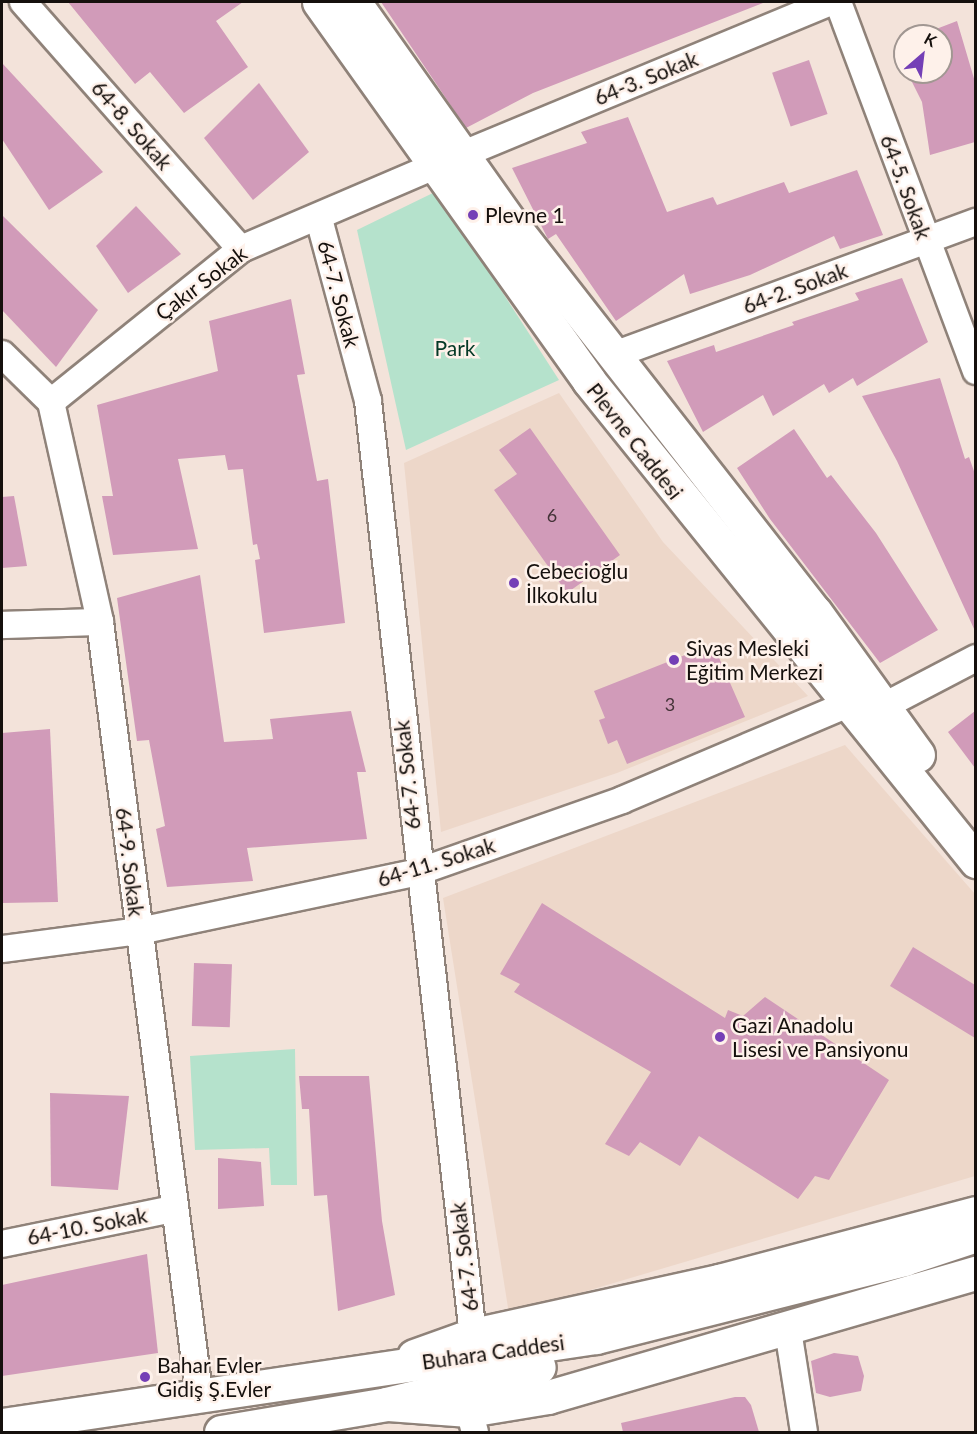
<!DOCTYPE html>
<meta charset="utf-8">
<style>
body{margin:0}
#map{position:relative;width:977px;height:1434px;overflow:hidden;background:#f3e3da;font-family:Lato,sans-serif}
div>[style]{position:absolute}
.built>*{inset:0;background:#edd7c9}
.green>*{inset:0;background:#b5e2cc}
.building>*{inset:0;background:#d19bb9;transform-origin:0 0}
.roads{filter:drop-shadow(2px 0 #8f8279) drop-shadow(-2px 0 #8f8279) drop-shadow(0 2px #8f8279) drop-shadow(0 -2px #8f8279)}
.street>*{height:26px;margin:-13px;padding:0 13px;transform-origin:13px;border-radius:13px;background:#fff}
.secondary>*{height:33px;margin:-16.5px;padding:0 16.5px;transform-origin:16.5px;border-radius:16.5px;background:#fff}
.primary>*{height:33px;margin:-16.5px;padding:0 16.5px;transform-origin:16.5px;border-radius:16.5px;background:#fff}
.dots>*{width:16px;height:16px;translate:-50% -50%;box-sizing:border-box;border:3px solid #fef1ea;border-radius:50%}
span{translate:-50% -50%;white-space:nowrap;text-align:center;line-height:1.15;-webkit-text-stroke:5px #fef1ea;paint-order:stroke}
.number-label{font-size:18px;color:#443338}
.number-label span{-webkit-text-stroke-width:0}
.street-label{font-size:21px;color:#15100d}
.poi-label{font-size:21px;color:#15100d}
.left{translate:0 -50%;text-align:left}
.park-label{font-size:21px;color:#043926}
.frame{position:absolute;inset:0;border:3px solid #15100d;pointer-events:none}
.north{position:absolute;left:893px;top:24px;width:60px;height:60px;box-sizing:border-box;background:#fef1ea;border:2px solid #a19792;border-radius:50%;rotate:28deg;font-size:16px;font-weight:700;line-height:24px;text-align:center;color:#15100d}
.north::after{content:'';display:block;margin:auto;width:21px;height:27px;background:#743fb6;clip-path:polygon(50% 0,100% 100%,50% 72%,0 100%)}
</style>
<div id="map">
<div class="built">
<div style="clip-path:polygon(559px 393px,663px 542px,808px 696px,617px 773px,441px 832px,404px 463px)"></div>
<div style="clip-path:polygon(845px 745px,975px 894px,975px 1176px,509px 1314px,443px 898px)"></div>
</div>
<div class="green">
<div style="clip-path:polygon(437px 191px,559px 380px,406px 450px,357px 230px)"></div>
<div style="clip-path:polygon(295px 1049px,297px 1185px,271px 1185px,269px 1148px,195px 1150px,190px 1056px)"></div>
</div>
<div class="building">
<div style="clip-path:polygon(68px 2px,243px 2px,216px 21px,248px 67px,184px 113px,150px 72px,135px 84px)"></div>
<div style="clip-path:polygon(381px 2px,763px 2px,763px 3px,533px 93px,466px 128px)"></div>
<div style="clip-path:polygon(957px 21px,975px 82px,975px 142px,930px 155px,922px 102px,907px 72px,941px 72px,941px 36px,918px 36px)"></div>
<div style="left:809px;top:60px;width:57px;height:39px;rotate:71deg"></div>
<div style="clip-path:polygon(2px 63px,103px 172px,49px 210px,2px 139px)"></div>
<div style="clip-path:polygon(259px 83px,309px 152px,253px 200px,204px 138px)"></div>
<div style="clip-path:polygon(628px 117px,667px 212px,713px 197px,717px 205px,784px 182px,789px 193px,857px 170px,883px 235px,840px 249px,834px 236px,750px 275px,690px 294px,684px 274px,616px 321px,556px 234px,548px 239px,512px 168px,587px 143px,581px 132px)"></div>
<div style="clip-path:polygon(136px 206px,181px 254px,128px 293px,96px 246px)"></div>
<div style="clip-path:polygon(2px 215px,98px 310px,56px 367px,2px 310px)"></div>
<div style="clip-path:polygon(902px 278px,928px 342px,857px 386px,853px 378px,829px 393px,824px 384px,773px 416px,763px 395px,703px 432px,667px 361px,714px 345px,716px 352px,794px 325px,792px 322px,859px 300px,855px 293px)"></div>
<div style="clip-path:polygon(291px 299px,305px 374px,297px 375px,317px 481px,328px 479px,345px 623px,264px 633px,255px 560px,260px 559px,257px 544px,253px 545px,243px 469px,228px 470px,225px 455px,178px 459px,198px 549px,113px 555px,102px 496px,113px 496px,97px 405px,218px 371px,209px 321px)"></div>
<div style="clip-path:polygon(940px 378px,965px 459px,969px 457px,975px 474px,975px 631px,897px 461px,862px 396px)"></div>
<div style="clip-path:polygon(530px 428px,620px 555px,567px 593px,494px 490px,517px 474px,499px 450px)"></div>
<div style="clip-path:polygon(794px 429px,827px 478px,831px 475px,876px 533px,938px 630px,880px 663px,770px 519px,737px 468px)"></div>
<div style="clip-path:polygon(14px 496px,27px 566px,2px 568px,2px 497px)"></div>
<div style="clip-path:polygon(200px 575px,224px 742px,273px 739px,270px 719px,351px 711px,366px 772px,357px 772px,367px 839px,247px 848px,253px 881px,167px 887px,156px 829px,165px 826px,149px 740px,137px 741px,117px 598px)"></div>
<div style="clip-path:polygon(713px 644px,745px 717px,627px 764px,617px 740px,608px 744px,599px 720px,605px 718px,594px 691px)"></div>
<div style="clip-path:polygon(975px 711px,975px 768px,948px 732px)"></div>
<div style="clip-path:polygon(50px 729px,58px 902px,2px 903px,2px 733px)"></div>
<div style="clip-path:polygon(542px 903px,725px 1018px,728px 1010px,743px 1016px,765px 997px,889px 1080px,829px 1180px,815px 1176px,798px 1199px,699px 1136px,680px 1166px,640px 1142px,629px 1156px,605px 1144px,651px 1072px,514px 992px,520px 984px,500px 974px)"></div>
<div style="clip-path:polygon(913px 947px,975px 985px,975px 1038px,890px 986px)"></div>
<div style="left:194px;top:963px;width:38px;height:63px;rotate:2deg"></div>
<div style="clip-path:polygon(299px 1076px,369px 1076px,382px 1221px,395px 1295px,338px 1311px,327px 1195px,314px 1196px,309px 1109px,302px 1109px)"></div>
<div style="clip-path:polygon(50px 1093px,129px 1096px,118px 1190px,51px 1186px)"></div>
<div style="clip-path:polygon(218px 1158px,261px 1162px,264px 1206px,218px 1209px)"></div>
<div style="clip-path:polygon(147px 1254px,158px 1353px,2px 1376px,2px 1285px)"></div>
<div style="clip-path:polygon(834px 1353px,858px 1356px,864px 1376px,861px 1391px,830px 1397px,816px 1393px,811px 1361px)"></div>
<div style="clip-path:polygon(735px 1397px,745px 1397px,751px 1405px,759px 1432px,623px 1432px,621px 1423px)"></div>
</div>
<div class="roads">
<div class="street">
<div style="left:23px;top:2px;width:329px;rotate:48.6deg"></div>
<div style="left:838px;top:2px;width:394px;rotate:69.5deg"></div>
<div style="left:461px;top:155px;width:400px;rotate:-22.5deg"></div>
<div style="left:319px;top:219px;width:188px;rotate:74.9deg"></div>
<div style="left:368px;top:401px;width:940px;rotate:83.59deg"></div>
<div style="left:2px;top:354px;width:69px;rotate:44.4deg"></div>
<div style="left:51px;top:402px;width:225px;rotate:77.4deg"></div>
<div style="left:100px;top:622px;width:777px;rotate:82.68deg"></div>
<div style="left:614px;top:355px;width:386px;rotate:-20.2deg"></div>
<div style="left:51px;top:402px;width:244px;rotate:-38.8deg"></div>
<div style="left:241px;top:249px;width:211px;rotate:-23.2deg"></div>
<div style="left:2px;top:625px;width:98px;rotate:-1.8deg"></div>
<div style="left:867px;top:715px;width:123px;rotate:-27.6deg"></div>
<div style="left:2px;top:949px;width:138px;rotate:-7.5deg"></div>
<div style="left:139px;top:931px;width:285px;rotate:-11.9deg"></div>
<div style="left:418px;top:872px;width:216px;rotate:-19.4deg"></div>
<div style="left:622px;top:800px;width:248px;rotate:-23deg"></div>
<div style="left:2px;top:1244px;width:175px;rotate:-11.6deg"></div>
<div style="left:788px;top:1330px;width:103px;rotate:81.1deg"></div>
<div style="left:469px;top:1410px;width:23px;rotate:75deg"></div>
</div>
<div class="secondary">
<div style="left:319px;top:2px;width:465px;rotate:54.5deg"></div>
<div style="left:589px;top:381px;width:617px;rotate:51.12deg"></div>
<div style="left:354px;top:2px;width:270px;rotate:54.7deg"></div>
<div style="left:510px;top:222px;width:495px;rotate:52deg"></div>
<div style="left:815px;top:612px;width:176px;rotate:54.2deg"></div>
<div style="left:414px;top:1356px;width:63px;rotate:-19.6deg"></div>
<div style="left:473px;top:1335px;width:252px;rotate:-12.4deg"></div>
<div style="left:719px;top:1281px;width:266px;rotate:-14.8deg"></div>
<div style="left:388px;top:1404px;width:81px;rotate:4.2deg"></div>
<div style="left:469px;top:1410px;width:80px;rotate:-9.3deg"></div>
<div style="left:548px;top:1397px;width:446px;rotate:-16.2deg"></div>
</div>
<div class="primary">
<div style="left:2px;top:1425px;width:600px;rotate:-8.43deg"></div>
<div style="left:596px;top:1337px;width:318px;rotate:-14.2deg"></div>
<div style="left:904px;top:1259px;width:76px;rotate:-18.4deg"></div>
<div style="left:221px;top:1432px;width:167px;rotate:-9.6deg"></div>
<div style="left:386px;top:1404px;width:157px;rotate:-13.6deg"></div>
</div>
</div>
<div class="dots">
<div style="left:473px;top:215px;background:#743fb6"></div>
<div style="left:514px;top:583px;background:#743fb6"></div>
<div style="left:674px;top:660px;background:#743fb6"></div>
<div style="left:720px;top:1037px;background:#743fb6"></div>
<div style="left:145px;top:1377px;background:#743fb6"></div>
</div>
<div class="number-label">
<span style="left:552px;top:515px">6</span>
<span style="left:670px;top:704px">3</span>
</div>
<div class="street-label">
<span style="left:646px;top:78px;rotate:-22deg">64-3. Sokak</span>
<span style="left:132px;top:125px;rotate:49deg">64-8. Sokak</span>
<span style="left:906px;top:187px;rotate:70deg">64-5. Sokak</span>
<span style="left:201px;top:283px;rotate:-37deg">Çakır Sokak</span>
<span style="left:795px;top:288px;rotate:-20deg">64-2. Sokak</span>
<span style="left:339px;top:294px;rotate:75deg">64-7. Sokak</span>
<span style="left:635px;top:441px;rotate:52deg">Plevne Caddesi</span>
<span style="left:407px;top:775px;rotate:-96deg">64-7. Sokak</span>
<span style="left:130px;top:862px;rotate:83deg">64-9. Sokak</span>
<span style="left:436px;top:862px;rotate:-17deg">64-11. Sokak</span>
<span style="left:87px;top:1226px;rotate:-11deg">64-10. Sokak</span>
<span style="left:464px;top:1257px;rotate:-97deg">64-7. Sokak</span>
<span style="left:493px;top:1352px;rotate:-8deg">Buhara Caddesi</span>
</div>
<div class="poi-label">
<span class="left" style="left:485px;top:215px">Plevne 1</span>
<span class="left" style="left:526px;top:583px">Cebecioğlu<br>İlkokulu</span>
<span class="left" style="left:686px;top:660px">Sivas Mesleki<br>Eğitim Merkezi</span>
<span class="left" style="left:732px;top:1037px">Gazi Anadolu<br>Lisesi ve Pansiyonu</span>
<span class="left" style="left:157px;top:1377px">Bahar Evler<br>Gidiş Ş.Evler</span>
</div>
<div class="park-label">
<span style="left:455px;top:348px">Park</span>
</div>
<div class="frame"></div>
<div class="north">K</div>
</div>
